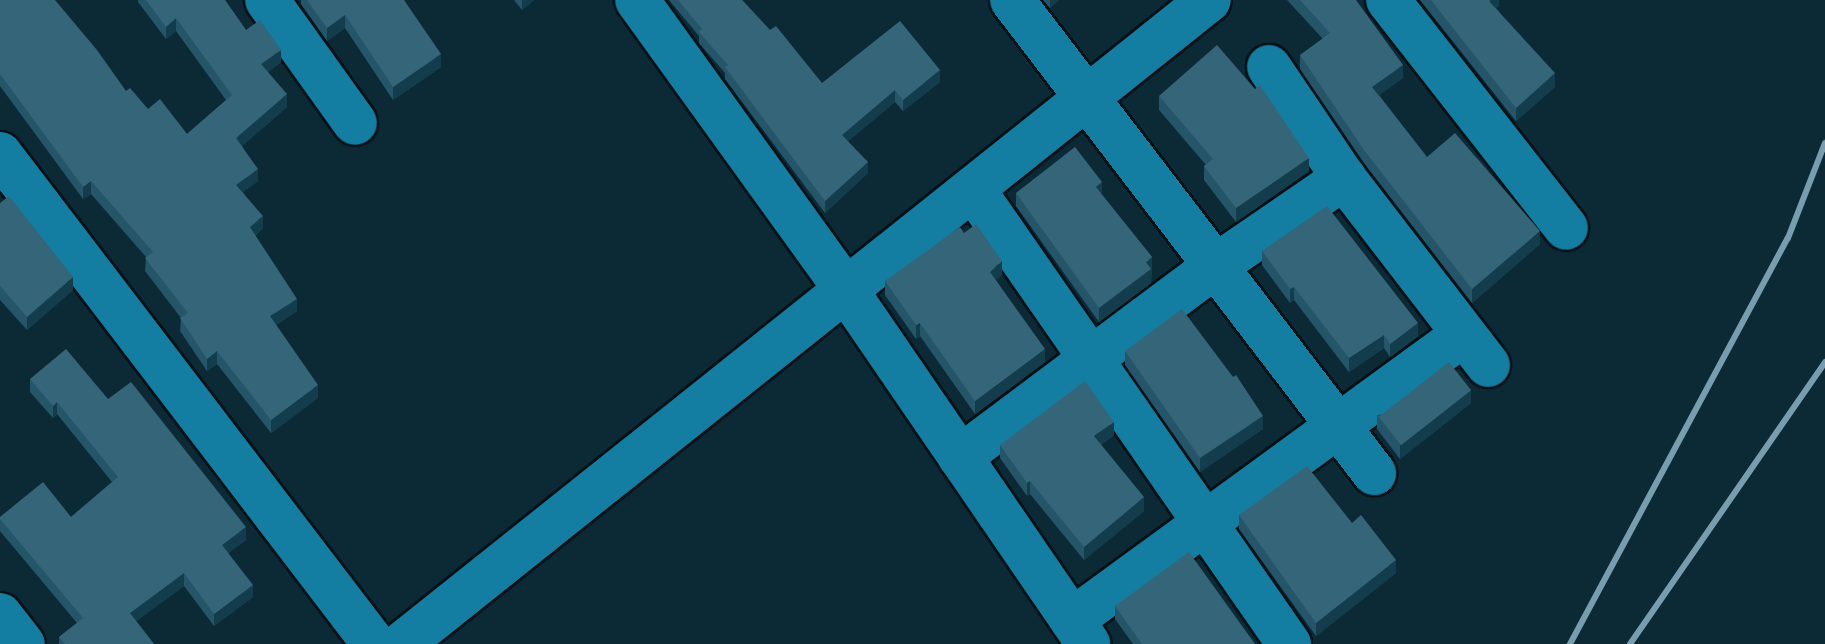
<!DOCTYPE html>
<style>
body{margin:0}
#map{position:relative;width:1825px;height:644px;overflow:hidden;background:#0c2a36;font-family:Inter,sans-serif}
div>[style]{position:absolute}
.roads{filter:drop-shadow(2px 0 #061116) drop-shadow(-2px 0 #061116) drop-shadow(0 2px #061116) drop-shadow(0 -2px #061116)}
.street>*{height:44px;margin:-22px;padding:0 22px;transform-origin:22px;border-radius:22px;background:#137ea1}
.rail>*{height:6px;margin:-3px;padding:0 3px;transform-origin:3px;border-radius:3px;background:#789dae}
.wall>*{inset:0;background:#245568}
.shaded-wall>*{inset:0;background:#133d4d}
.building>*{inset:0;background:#346578;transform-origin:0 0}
span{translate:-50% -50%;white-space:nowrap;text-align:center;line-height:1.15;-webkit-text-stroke:8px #01121a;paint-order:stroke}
</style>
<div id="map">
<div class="roads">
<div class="street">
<div style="left:267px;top:0;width:151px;rotate:54.4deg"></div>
<div style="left:637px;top:0;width:357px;rotate:54.2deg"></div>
<div style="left:846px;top:290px;width:429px;rotate:55.6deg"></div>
<div style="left:1012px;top:0;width:596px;rotate:52.57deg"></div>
<div style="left:1388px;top:0;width:289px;rotate:52deg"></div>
<div style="left:1269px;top:67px;width:134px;rotate:56deg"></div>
<div style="left:1344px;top:178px;width:236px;rotate:52.4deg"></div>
<div style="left:0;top:154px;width:616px;rotate:52.65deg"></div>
<div style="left:973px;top:189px;width:554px;rotate:55.22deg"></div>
<div style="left:960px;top:457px;width:317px;rotate:-36.8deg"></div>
<div style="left:1214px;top:267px;width:158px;rotate:-34.4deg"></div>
<div style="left:0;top:615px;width:37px;rotate:52deg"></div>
<div style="left:1072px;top:620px;width:485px;rotate:-36.1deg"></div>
<div style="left:402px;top:644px;width:1032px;rotate:-38.59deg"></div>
</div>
</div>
<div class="rail">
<div style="left:1570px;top:644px;width:461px;rotate:-61.8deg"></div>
<div style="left:1788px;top:238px;width:102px;rotate:-68.7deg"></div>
<div style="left:1630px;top:644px;width:343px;rotate:-55.3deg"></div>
</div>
<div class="wall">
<div style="clip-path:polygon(0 0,126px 91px,148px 109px,187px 134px,226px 100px,176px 31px,166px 39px,138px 2px,138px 0,225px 0,246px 30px,281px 62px,268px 72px,287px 107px,242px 146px,258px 181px,243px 192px,263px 228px,255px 236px,297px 311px,276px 325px,318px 398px,271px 433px,217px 364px,207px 371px,180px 331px,181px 318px,145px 271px,146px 257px,91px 194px,83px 199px,0 86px)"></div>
<div style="clip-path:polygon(301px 0,404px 0,441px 67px,393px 100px,345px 28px,327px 41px,301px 4px)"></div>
<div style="clip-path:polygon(514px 0,534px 0,522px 10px)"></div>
<div style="clip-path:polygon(669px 0,742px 0,770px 30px,822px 83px,940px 82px,903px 111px,895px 102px,848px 141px,868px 173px,825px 213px,725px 79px,725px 73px,699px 43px,699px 36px)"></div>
<div style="clip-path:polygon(1043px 0,1059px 0,1050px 8px)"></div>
<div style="clip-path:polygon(1287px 0,1356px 0,1403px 78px,1379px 95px,1427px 157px,1540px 244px,1472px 303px,1364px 163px,1300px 69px,1300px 55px,1323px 39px)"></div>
<div style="clip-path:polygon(1420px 0,1499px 0,1499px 6px,1496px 8px,1555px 87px,1516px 121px)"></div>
<div style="clip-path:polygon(1159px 96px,1309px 171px,1236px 222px,1204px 180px,1204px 166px,1206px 165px,1159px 110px)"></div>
<div style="clip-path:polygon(1016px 193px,1102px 195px,1152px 257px,1151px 283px,1099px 322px,1016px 206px)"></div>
<div style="clip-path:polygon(0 203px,73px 290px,27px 330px,0 300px)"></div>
<div style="clip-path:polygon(964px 233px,1002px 275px,996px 280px,1045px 362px,975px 414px,920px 336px,916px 339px,885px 295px,885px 281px)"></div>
<div style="clip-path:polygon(1262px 251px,1418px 336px,1390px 357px,1384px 348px,1349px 372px,1294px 300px,1290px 303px,1262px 265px)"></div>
<div style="clip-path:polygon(1125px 351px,1263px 429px,1200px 472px,1125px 365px)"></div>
<div style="clip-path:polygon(30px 379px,108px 399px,246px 540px,228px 553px,253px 597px,214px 626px,184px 586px,136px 621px,154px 644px,59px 644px,59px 637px,77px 623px,0 531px,0 517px,71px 517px,112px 482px,57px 414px,53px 418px,30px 392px)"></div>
<div style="clip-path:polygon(1471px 403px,1400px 459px,1377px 429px,1377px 415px)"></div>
<div style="clip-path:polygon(1114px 435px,1101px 445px,1144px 511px,1084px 560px,1030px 494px,1027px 496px,1000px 458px,1000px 445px)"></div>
<div style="clip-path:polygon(1239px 515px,1352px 523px,1396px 573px,1316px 636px,1239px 529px)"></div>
<div style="clip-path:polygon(1115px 606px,1255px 644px,1133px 644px,1115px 619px)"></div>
</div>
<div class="shaded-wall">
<div style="clip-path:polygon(522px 0,534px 0,522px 10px)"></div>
<div style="clip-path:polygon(1050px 0,1059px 0,1050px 8px)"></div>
<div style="clip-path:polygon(1490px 0,1499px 0,1499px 6px,1489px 14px)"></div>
<div style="clip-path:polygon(345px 15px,345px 28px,327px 41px,327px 28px)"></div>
<div style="clip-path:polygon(176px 18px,176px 31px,166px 39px,166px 27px)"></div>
<div style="clip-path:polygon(281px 50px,281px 62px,261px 77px,261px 64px)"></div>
<div style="clip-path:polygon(441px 54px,441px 67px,393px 100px,393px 87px)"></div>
<div style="clip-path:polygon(1403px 65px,1403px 78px,1372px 100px,1372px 87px)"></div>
<div style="clip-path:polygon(940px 70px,940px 82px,903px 111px,903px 100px)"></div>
<div style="clip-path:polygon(1555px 73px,1555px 87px,1516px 121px,1516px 108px)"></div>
<div style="clip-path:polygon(895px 90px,895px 102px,842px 146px,842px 135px)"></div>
<div style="clip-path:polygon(287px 94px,287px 107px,236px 151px,236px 138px)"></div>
<div style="clip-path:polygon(1309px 158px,1309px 171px,1236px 222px,1236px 208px)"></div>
<div style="clip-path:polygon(868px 162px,868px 173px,825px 213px,825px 201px)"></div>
<div style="clip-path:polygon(258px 169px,258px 181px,236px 197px,236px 185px)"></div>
<div style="clip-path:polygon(91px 181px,91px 194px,83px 199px,83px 187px)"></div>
<div style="clip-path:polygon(1102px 182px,1102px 196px,1096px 187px)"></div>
<div style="clip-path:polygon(263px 216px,263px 228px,250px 240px,250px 227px)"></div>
<div style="clip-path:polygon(1540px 231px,1540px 244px,1472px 303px,1472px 289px)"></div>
<div style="clip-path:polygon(1152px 257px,1151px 283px,1099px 322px,1099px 308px)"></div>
<div style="clip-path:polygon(1002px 261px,1002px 275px,990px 285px,990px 272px)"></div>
<div style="clip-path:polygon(73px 277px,73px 290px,27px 330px,27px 317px)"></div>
<div style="clip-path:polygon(1294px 287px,1294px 300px,1290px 303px,1290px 289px)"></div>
<div style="clip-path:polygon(297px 299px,297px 311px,270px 329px,270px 316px)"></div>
<div style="clip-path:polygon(920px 323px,920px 336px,916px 339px,916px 325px)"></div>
<div style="clip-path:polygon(1418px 323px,1418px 336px,1390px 357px,1390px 344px)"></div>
<div style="clip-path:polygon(1384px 335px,1384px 348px,1349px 372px,1349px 358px)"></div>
<div style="clip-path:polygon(1045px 349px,1045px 362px,975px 414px,975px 401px)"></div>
<div style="clip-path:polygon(217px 351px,217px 364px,207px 371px,207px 359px)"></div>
<div style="clip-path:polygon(318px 385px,318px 398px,271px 433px,271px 420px)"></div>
<div style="clip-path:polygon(1471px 390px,1471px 403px,1400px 459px,1400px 445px)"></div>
<div style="clip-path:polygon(57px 402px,57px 414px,53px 418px,53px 406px)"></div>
<div style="clip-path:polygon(1263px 416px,1263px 429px,1200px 472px,1200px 458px)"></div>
<div style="clip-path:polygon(1114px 422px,1114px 435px,1094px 450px,1094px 436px)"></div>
<div style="clip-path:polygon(1030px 481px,1030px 494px,1027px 496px,1027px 483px)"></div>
<div style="clip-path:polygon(1144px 497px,1144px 511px,1084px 560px,1084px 547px)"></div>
<div style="clip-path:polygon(246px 527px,246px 540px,222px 557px,222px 545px)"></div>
<div style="clip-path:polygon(1396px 560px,1396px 573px,1316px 636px,1316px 623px)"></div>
<div style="clip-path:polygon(184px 573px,184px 586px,130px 626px,130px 613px)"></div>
<div style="clip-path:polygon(253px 585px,253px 597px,214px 626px,214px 614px)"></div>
</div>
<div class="building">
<div style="clip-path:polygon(0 0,55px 0,97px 50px,126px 91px,130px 88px,148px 109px,160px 99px,187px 134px,232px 95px,176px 18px,166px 27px,146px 0,225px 0,246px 30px,260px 20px,281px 50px,261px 64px,287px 94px,236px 138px,258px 169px,236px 185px,263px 216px,250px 227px,297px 299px,270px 316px,318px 385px,271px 420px,217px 351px,207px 359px,180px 318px,188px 313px,145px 258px,153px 252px,91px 181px,83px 187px,0 74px)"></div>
<div style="clip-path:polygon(307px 0,404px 0,441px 54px,393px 87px,345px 15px,327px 28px)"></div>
<div style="clip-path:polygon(678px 0,742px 0,770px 30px,776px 26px,822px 83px,900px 21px,940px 70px,903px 100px,895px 90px,842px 135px,868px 162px,825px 201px,725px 67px,728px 65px,699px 32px,702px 29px)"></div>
<div style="clip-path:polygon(1300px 0,1356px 0,1403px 65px,1372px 87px,1427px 157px,1455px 133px,1540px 231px,1472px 289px,1364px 150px,1300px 55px,1330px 33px)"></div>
<div style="clip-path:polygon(1431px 0,1490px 0,1489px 1px,1555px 73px,1516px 108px)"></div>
<div style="clip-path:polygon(1217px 45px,1255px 89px,1260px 85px,1309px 158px,1236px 208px,1204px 166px,1213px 159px,1159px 96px)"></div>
<div style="clip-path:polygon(1075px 147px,1102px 182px,1096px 187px,1152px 257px,1146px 262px,1151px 269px,1099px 308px,1016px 193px)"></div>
<div style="clip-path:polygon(9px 196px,73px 277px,27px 317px,0 286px,0 203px)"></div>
<div style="clip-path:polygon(1327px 206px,1418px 323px,1390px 344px,1384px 335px,1349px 358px,1294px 287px,1290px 289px,1262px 251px)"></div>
<div style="clip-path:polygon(976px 224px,1002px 261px,990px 272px,1045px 349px,975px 401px,920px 323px,916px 325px,885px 281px,960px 227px,964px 233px)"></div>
<div style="clip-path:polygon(1182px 309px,1233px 377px,1236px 375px,1263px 416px,1200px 458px,1125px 351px)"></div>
<div style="clip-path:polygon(66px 349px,108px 399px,131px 382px,246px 527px,222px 545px,253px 585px,214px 614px,184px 573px,130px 613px,154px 644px,65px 644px,59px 637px,83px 618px,0 519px,0 517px,43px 482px,71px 517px,118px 477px,57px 402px,53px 406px,30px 379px)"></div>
<div style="left:1449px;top:362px;width:36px;height:89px;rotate:52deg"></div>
<div style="clip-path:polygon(1085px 381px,1114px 422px,1094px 436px,1144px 497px,1084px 547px,1030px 481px,1027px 483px,1000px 445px)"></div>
<div style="clip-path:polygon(1307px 466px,1352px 523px,1361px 515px,1396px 560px,1316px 623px,1239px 515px)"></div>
<div style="clip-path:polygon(1189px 552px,1255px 644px,1142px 644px,1115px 606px)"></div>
</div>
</div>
